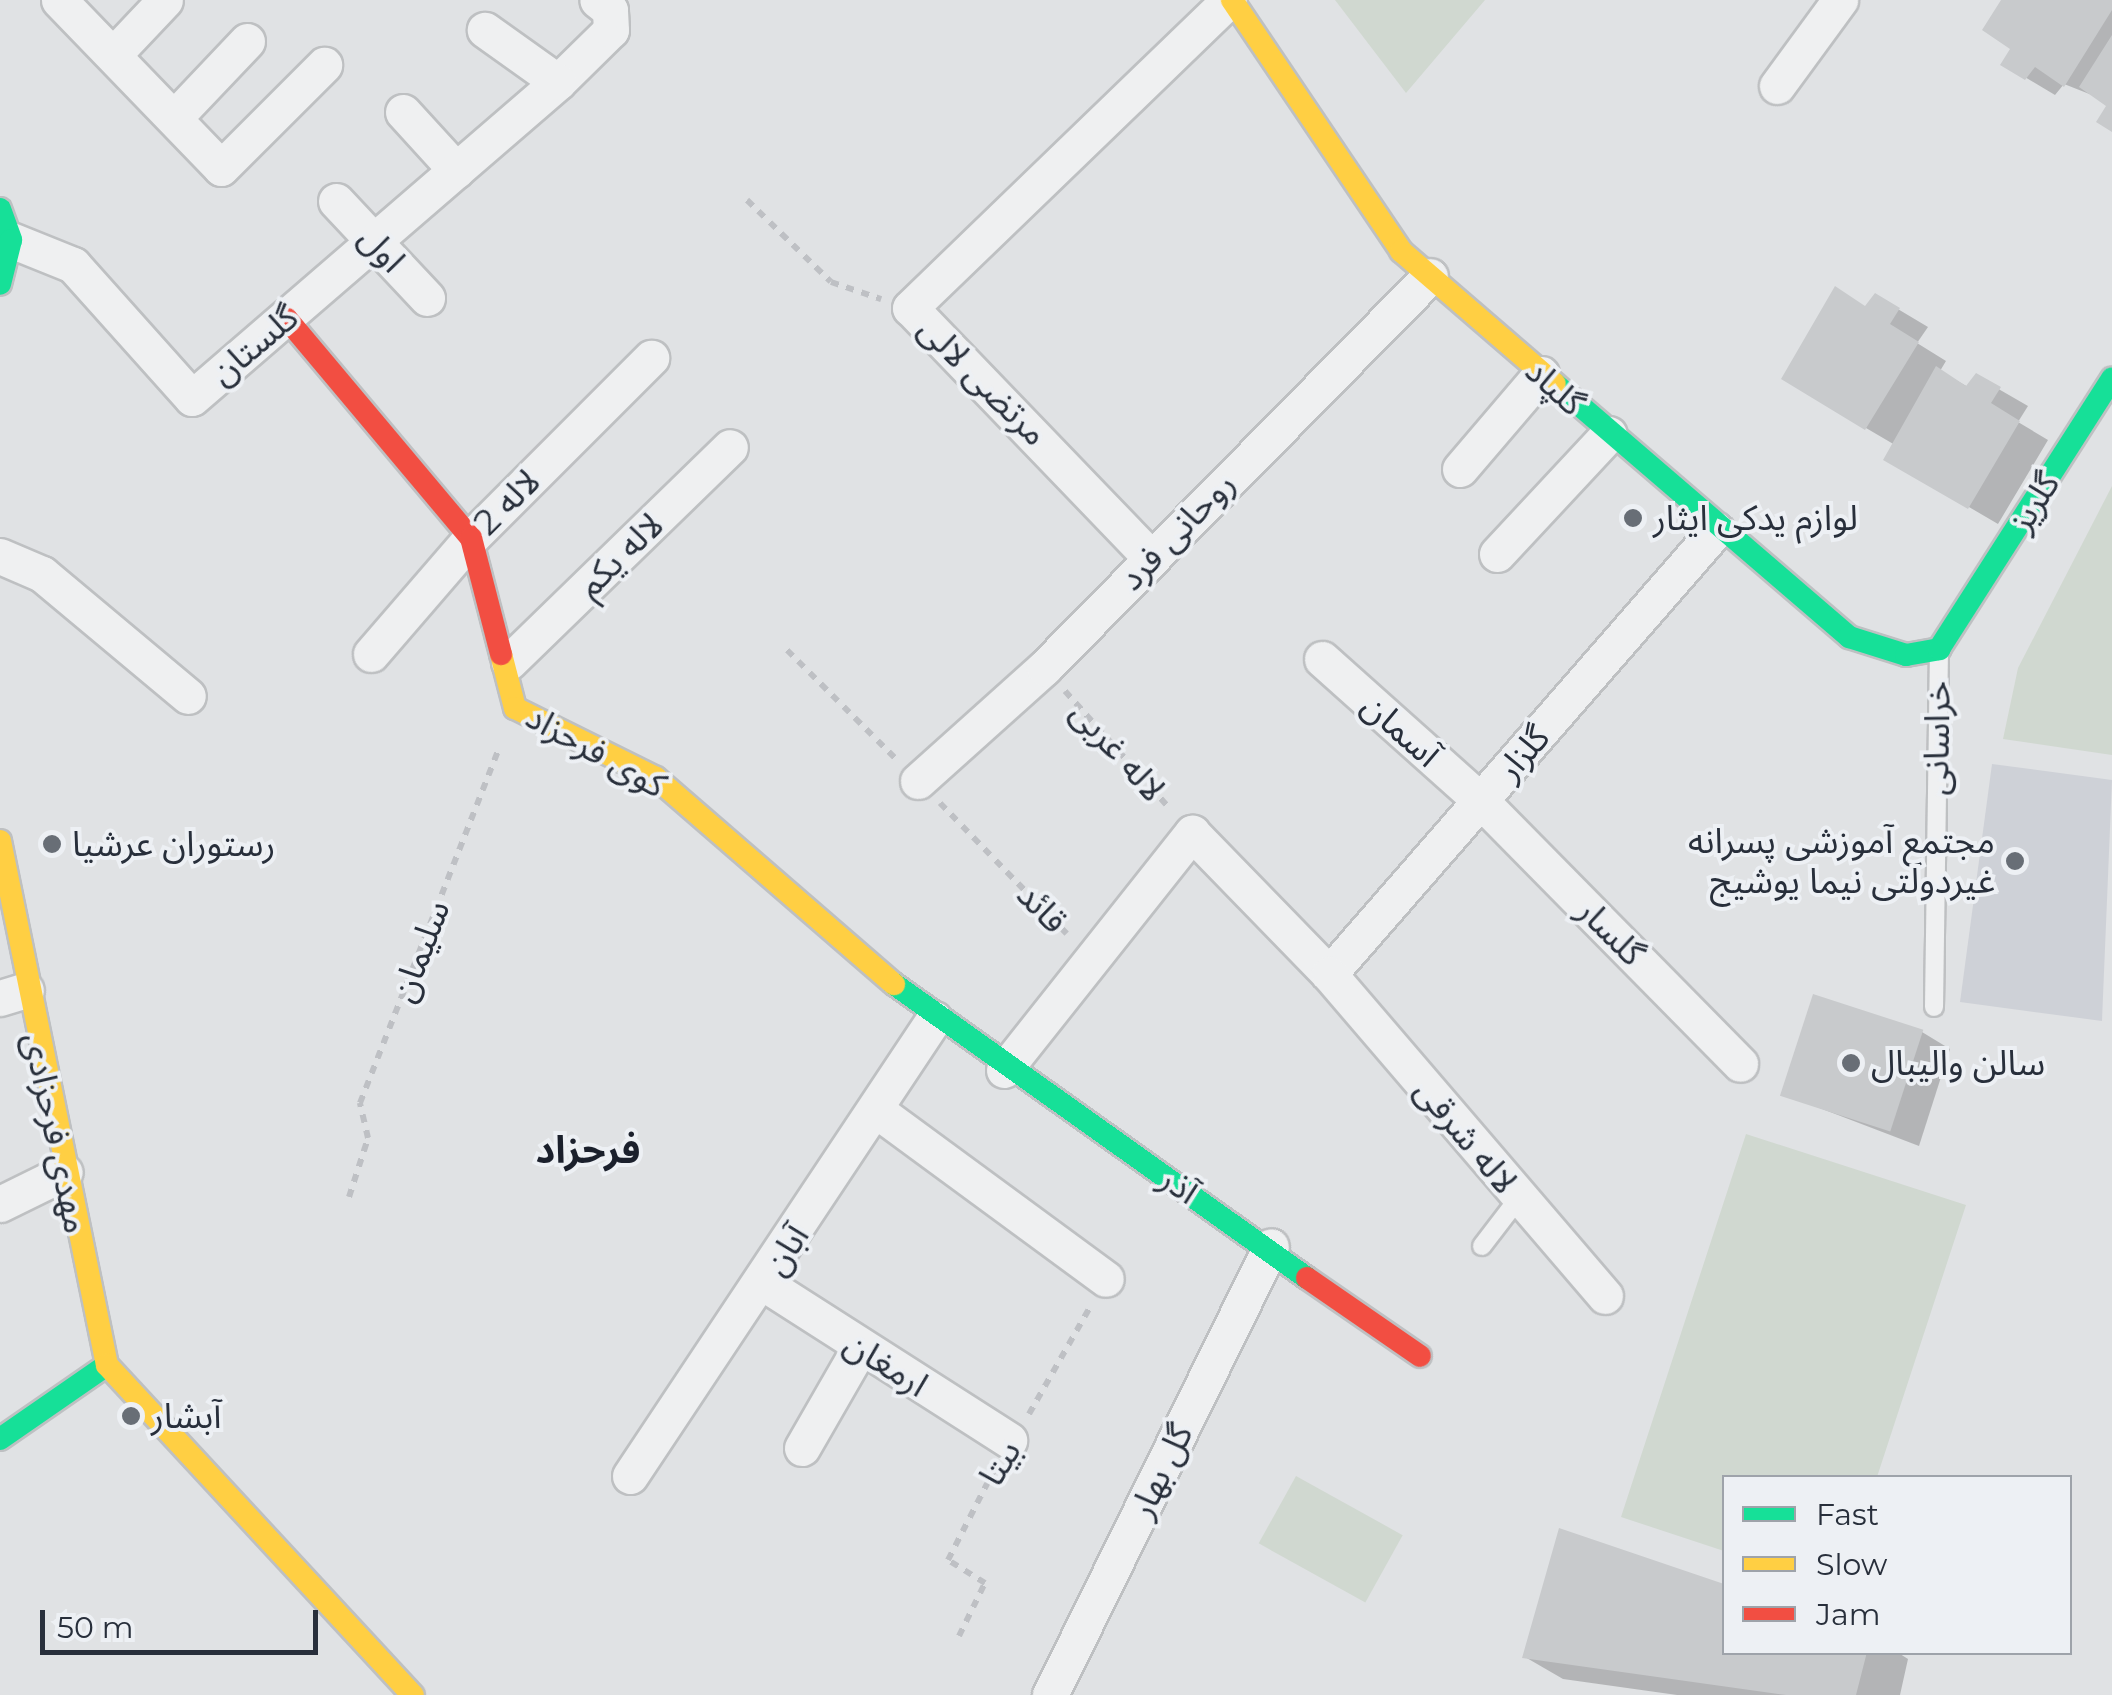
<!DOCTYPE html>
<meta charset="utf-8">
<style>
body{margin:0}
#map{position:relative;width:2112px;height:1695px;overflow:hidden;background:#e0e2e4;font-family:Montserrat,"Noto Sans Arabic",sans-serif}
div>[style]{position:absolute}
.built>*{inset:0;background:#ced1d7}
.green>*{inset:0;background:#d0d8d0;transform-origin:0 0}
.shadow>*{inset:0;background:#0003}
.building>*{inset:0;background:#c8cacc;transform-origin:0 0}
.path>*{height:6px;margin-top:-3px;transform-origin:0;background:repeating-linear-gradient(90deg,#bec0c4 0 8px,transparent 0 16px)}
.roads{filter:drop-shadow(2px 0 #bec0c2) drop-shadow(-2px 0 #bec0c2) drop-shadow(0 2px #bec0c2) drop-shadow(0 -2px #bec0c2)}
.lane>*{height:18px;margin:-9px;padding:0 9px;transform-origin:9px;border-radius:9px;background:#eff0f1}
.street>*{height:35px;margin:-17.5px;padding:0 17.5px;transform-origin:17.5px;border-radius:17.5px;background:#eff0f1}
.fast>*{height:22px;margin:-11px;padding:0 11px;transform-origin:11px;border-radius:11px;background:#16e098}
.slow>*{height:22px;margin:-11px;padding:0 11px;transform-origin:11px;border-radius:11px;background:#ffcf43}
.jam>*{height:22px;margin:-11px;padding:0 11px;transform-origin:11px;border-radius:11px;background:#f24e42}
.dots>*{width:28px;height:28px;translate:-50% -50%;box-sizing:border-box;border:5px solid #edf0f4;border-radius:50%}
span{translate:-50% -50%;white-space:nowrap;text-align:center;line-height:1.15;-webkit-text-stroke:8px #edf0f4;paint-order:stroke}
.street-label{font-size:35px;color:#282f3b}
.poi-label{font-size:35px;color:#282f3b}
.left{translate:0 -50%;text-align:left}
.right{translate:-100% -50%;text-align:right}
.neighbourhood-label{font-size:38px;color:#1b202c;font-weight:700}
.legend{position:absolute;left:1722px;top:1475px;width:350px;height:180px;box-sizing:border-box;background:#edf0f4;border:2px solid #9ea3aa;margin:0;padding:12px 18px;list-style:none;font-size:30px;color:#282f3b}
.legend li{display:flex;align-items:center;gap:20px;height:50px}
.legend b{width:50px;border:2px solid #9ea3aa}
.scale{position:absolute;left:40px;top:1610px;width:278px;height:45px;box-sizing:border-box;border:5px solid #282f3b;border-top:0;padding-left:12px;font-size:30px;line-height:35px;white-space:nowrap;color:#282f3b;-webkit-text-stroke:8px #edf0f4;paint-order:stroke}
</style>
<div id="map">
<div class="built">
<div style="clip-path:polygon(1992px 764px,2112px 780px,2102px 1021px,1960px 1002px)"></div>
</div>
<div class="green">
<div style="clip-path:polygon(1335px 0,1485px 0,1406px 93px)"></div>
<div style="clip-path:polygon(2112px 486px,2112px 755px,2003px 739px,2018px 668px)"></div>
<div style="clip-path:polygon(1746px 1134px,1966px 1205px,1877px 1477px,1724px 1478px,1724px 1551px,1621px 1517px)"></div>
<div style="left:1296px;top:1476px;width:122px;height:77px;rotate:29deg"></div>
</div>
<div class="shadow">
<div style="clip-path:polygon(2004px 0,2112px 0,2112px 129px,2110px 106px,2097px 97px,2064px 84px,2055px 95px,2003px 64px,2014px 48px)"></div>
<div style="clip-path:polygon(1876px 296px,1928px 327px,1917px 343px,1946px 361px,1940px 371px,1968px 387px,1976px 376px,2028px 406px,2018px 422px,2048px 440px,1998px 524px,1887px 459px,1895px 445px,1866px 428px,1867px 308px)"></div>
<div style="clip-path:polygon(1922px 1032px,1950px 1049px,1919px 1146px,1783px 1094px)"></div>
<div style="clip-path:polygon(1561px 1531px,1724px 1587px,1724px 1652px,1897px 1652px,1908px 1659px,1900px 1695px,1677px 1695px,1563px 1679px,1525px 1657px)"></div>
</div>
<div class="building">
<div style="clip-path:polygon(2001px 0,2112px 0,2112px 10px,2064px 87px,2035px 67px,2025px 80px,2000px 65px,2010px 49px,1982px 30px)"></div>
<div style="clip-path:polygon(2112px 35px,2112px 132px,2096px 122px,2106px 106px,2079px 87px)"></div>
<div style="clip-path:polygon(1835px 286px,1865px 306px,1875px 293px,1900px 308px,1890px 324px,1919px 342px,1865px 430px,1781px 379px)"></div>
<div style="clip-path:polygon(1936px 366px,1966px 386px,1976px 373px,2001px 387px,1991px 403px,2020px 421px,1968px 509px,1883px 460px)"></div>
<div style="left:1813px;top:994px;width:116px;height:107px;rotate:18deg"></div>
<div style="clip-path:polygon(1559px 1528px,1724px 1584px,1724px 1652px,1867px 1652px,1856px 1695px,1786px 1695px,1522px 1658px)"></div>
</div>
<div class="path">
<div style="left:747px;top:200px;width:117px;rotate:44.3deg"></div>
<div style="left:831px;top:282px;width:53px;rotate:18.8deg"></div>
<div style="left:787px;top:650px;width:154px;rotate:45deg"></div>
<div style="left:1065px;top:691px;width:158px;rotate:48.3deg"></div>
<div style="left:940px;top:803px;width:182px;rotate:45.9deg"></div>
<div style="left:349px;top:1197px;width:62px;rotate:-72.1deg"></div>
<div style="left:368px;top:1138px;width:36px;rotate:-103deg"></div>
<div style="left:360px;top:1103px;width:383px;rotate:-68.6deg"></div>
<div style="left:1029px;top:1414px;width:123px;rotate:-60.3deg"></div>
<div style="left:959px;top:1636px;width:59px;rotate:-63.9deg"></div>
<div style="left:985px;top:1583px;width:44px;rotate:-148.1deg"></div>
<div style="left:948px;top:1560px;width:101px;rotate:-62.9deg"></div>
</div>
<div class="roads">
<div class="lane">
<div style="left:1934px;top:1007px;width:357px;rotate:-89.2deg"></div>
<div style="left:1482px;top:1246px;width:59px;rotate:-52.5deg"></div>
</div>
<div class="street">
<div style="left:59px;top:0;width:233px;rotate:46deg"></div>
<div style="left:221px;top:168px;width:146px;rotate:-45deg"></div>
<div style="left:114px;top:54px;width:74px;rotate:-46.6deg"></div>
<div style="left:558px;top:82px;width:74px;rotate:-44.5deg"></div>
<div style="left:611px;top:30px;width:20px;rotate:-93deg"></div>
<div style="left:610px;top:10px;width:16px;rotate:-142deg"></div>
<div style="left:1777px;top:86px;width:107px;rotate:-53.8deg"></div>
<div style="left:403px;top:112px;width:79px;rotate:47.6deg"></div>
<div style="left:174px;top:118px;width:106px;rotate:-46.5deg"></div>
<div style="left:336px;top:201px;width:133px;rotate:46.8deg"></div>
<div style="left:11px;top:240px;width:67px;rotate:22deg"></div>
<div style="left:73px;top:265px;width:178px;rotate:48.2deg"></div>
<div style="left:192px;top:398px;width:484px;rotate:-40.8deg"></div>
<div style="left:558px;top:82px;width:90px;rotate:-144.5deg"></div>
<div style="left:1460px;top:469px;width:125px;rotate:-49.5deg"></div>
<div style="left:1497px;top:554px;width:164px;rotate:-47deg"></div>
<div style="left:0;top:556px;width:46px;rotate:23.2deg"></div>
<div style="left:42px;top:574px;width:190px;rotate:39.9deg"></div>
<div style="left:1151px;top:558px;width:347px;rotate:-133.9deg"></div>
<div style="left:910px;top:308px;width:443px;rotate:-44deg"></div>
<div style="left:371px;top:654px;width:153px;rotate:-49.2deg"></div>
<div style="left:471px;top:538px;width:255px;rotate:-45deg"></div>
<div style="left:1322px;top:659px;width:213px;rotate:41.8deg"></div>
<div style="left:1481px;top:801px;width:369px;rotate:45.4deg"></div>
<div style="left:509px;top:662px;width:308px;rotate:-44.2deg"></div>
<div style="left:918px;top:781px;width:169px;rotate:-41.9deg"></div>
<div style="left:1044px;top:668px;width:550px;rotate:-45.44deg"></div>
<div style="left:1329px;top:974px;width:589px;rotate:-48.92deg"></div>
<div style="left:0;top:998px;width:27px;rotate:-17deg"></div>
<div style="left:1004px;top:1070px;width:303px;rotate:-51.6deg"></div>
<div style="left:1192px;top:833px;width:197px;rotate:45.8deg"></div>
<div style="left:1329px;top:974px;width:424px;rotate:49.4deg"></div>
<div style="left:876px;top:1110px;width:285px;rotate:36.3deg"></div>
<div style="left:0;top:1204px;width:72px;rotate:-26.2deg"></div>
<div style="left:765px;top:1284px;width:290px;rotate:32.6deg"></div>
<div style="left:802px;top:1448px;width:114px;rotate:-60.1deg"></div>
<div style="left:630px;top:1476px;width:549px;rotate:-56.37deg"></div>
<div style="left:1050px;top:1695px;width:500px;rotate:-63.79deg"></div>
</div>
<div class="fast">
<div style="left:0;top:209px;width:33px;rotate:70deg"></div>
<div style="left:11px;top:240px;width:45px;rotate:104deg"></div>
<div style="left:1555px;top:384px;width:388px;rotate:40.7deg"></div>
<div style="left:1849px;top:637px;width:60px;rotate:17.5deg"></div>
<div style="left:1906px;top:655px;width:34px;rotate:-10deg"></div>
<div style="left:1939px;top:649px;width:321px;rotate:-57.4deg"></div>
<div style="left:894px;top:984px;width:507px;rotate:35.45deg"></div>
<div style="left:0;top:1439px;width:130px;rotate:-34.7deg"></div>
</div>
<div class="slow">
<div style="left:1232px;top:0;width:303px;rotate:56deg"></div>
<div style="left:1401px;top:251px;width:203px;rotate:40.8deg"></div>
<div style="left:501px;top:654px;width:56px;rotate:75.5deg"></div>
<div style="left:515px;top:708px;width:157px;rotate:26.4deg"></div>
<div style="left:656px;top:778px;width:315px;rotate:40.9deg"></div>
<div style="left:0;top:841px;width:535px;rotate:78.46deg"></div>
<div style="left:107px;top:1365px;width:450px;rotate:47.2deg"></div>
</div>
<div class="jam">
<div style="left:287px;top:319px;width:286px;rotate:50deg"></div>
<div style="left:471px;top:538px;width:120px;rotate:75.5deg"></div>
<div style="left:1307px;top:1278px;width:137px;rotate:34.6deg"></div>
</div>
</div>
<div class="dots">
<div style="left:1633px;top:518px;background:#686e76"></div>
<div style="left:52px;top:844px;background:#686e76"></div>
<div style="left:2015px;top:861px;background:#686e76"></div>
<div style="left:1851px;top:1063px;background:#686e76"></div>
<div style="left:131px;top:1416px;background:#686e76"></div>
</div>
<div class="street-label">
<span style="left:382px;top:249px;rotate:47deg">اول</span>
<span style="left:254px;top:345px;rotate:-40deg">گلستان</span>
<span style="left:983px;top:381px;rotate:45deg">مرتضی لالی</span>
<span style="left:1555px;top:387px;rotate:42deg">گلپاد</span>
<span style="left:507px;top:502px;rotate:-45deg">لاله 2</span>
<span style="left:2034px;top:502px;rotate:-57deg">گلریز</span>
<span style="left:1177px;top:531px;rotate:-46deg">روحانی فرد</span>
<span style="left:620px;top:555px;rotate:-44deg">لاله یکم</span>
<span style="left:1401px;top:730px;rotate:42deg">آسمان</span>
<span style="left:1937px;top:738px;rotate:-89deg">خراسانی</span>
<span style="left:596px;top:751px;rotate:29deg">کوی فرحزاد</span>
<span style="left:1118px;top:751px;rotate:48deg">لاله غربی</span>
<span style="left:1523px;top:753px;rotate:-49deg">گلزار</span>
<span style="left:1042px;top:908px;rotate:46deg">قائد</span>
<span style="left:1611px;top:932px;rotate:45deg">گلسار</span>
<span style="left:420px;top:951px;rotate:-69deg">سلیمان</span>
<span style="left:56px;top:1133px;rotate:78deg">مهدی فرحزادی</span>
<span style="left:1466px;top:1136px;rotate:50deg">لاله شرقی</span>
<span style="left:1179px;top:1185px;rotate:34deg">آذر</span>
<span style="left:786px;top:1250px;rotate:-57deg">آبان</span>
<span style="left:886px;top:1364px;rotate:32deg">ارمغان</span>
<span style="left:1000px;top:1463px;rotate:-59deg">بیتا</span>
<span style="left:1161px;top:1471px;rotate:-64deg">گل بهار</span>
</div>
<div class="poi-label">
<span class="left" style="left:1653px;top:518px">لوازم یدکی ایثار</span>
<span class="right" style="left:1995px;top:861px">مجتمع آموزشی پسرانه<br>غیردولتی نیما یوشیج</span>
<span class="left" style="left:72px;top:844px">رستوران عرشیا</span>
<span class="left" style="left:1871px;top:1063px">سالن والیبال</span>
<span class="left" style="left:151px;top:1416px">آبشار</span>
</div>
<div class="neighbourhood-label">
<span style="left:588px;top:1150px">فرحزاد</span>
</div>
<ul class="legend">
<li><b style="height:12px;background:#16e098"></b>Fast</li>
<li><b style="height:12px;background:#ffcf43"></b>Slow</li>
<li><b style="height:12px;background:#f24e42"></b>Jam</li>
</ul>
<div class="scale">50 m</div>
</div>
